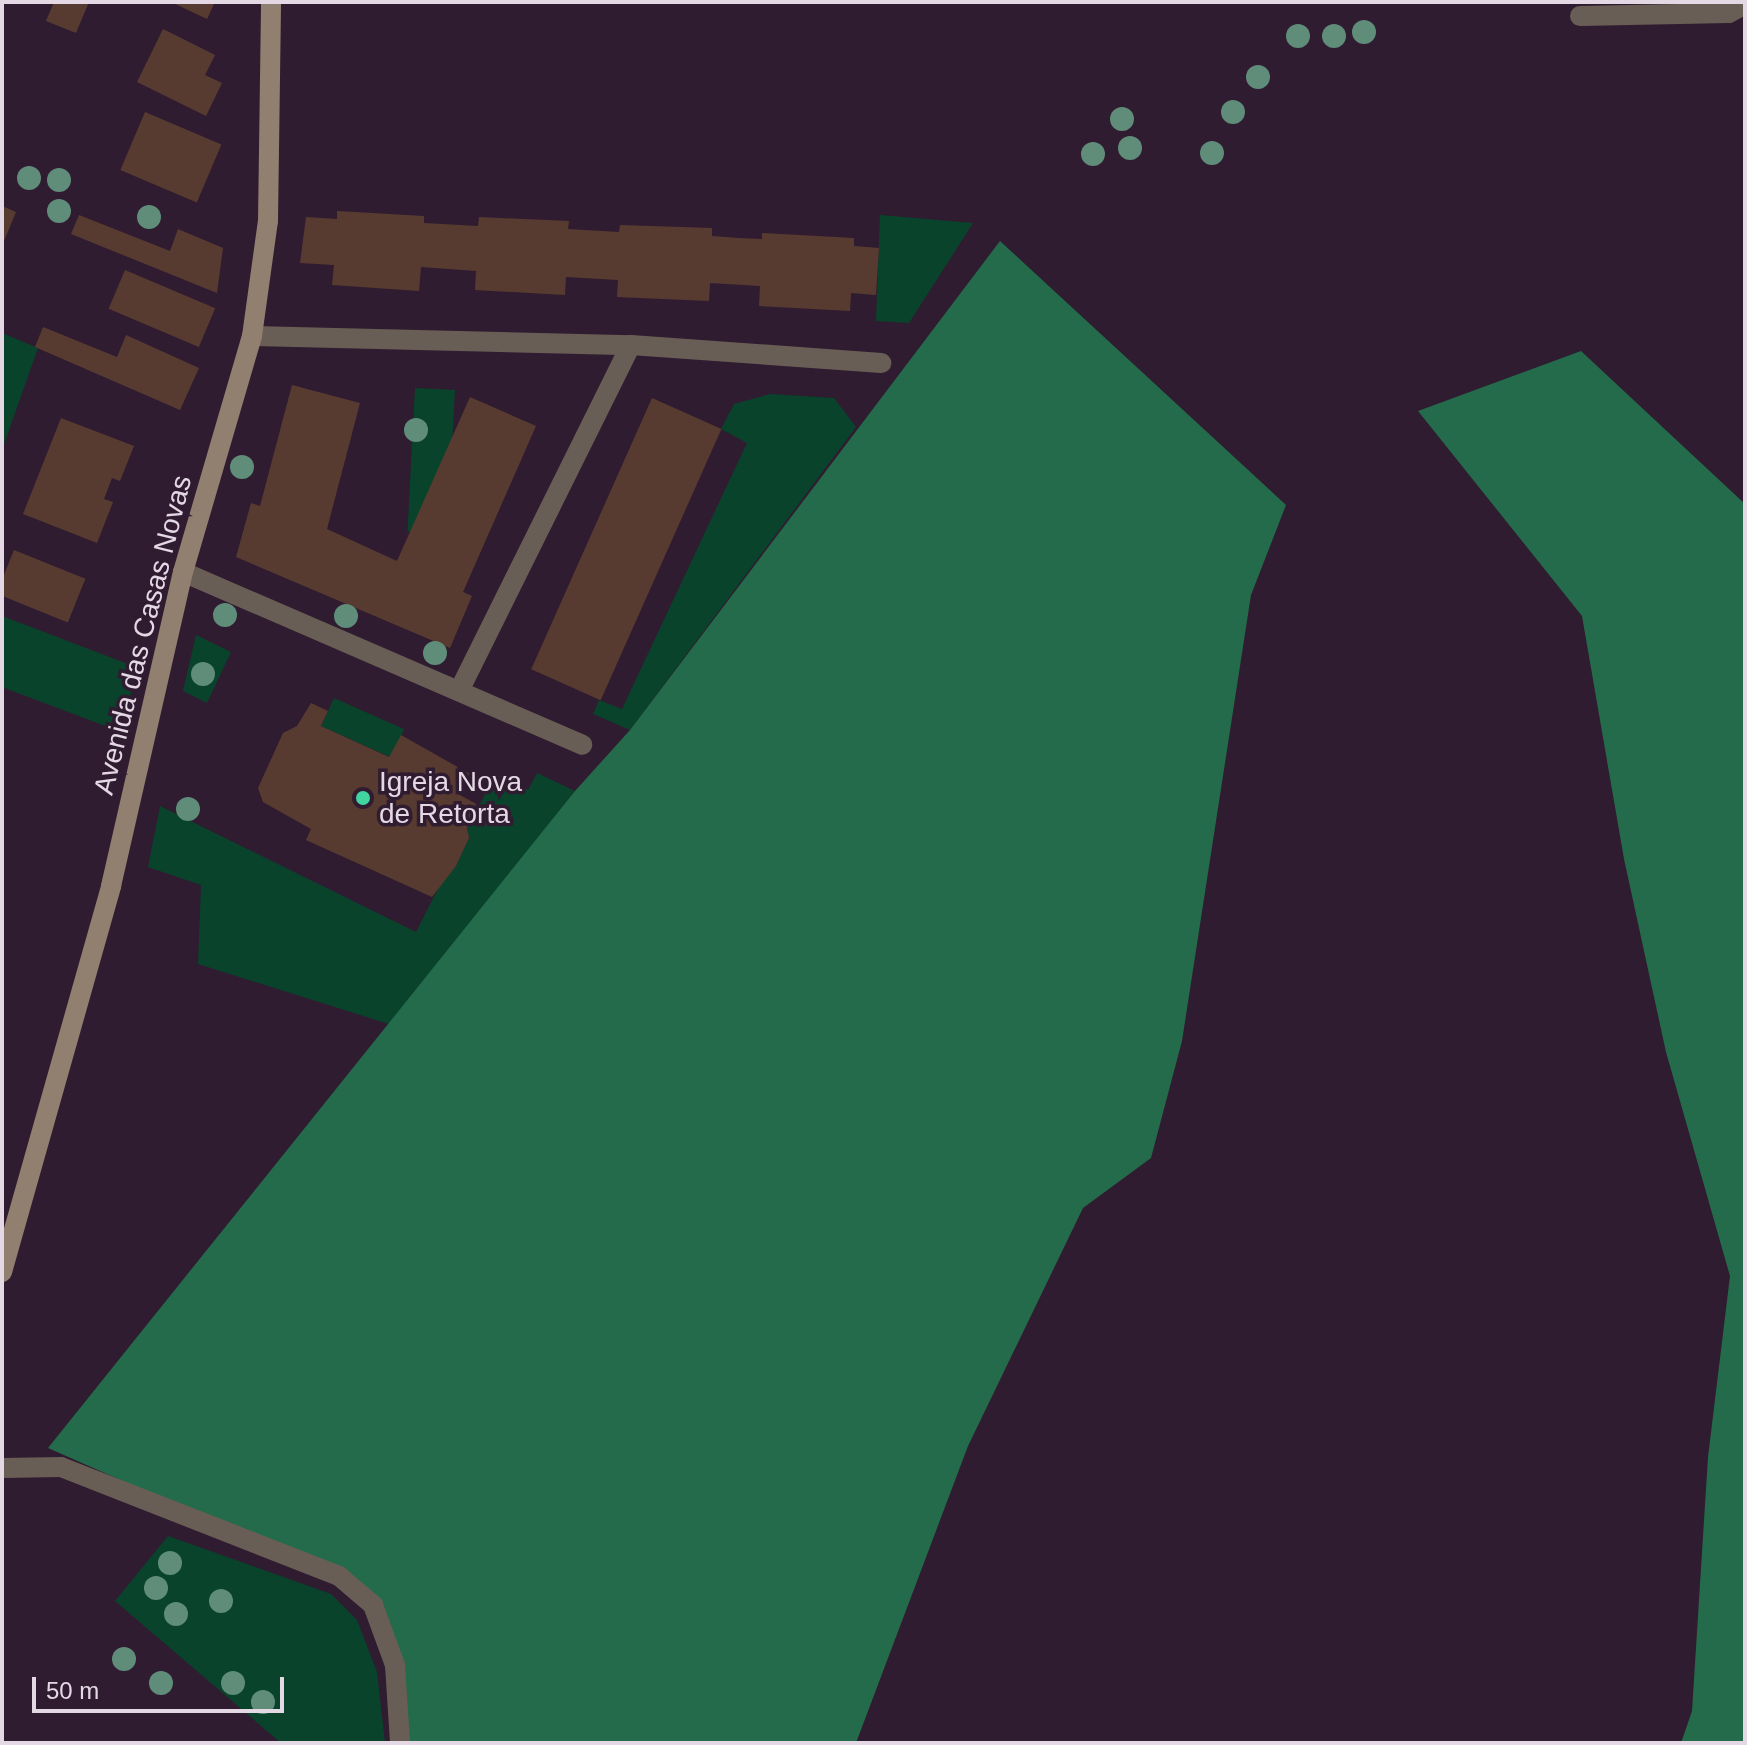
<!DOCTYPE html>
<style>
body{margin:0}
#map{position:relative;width:1747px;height:1745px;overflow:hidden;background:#301c30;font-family:Helvetica,sans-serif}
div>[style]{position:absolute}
.green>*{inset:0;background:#09432b;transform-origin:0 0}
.forest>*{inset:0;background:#236b4a}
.building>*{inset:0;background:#583b30;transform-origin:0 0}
.street>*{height:20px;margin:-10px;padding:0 10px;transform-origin:10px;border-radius:10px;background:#695e55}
.secondary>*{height:20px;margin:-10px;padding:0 10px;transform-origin:10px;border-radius:10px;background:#917f70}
.trees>*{width:24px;height:24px;margin:-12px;border-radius:50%;background:#5f8d7a}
.dots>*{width:22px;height:22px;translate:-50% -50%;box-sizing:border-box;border:4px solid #301c30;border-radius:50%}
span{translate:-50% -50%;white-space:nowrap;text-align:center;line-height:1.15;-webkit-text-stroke:7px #301c30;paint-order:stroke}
.street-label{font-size:28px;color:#e5d8e5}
.poi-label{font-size:28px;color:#e5d8e5}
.left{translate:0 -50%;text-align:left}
.frame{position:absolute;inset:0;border:4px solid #e5d8e5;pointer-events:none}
.scale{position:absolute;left:32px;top:1677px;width:252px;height:36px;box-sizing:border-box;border:4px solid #e5d8e5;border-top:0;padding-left:10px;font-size:24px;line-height:28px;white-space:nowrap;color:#e5d8e5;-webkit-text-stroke:6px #301c30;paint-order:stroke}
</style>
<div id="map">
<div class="green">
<div style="clip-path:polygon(880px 215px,973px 223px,909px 323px,876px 321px)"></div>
<div style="clip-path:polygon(2px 333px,38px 348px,2px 450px)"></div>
<div style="left:415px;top:388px;width:40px;height:144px;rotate:3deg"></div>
<div style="clip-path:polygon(770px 394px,834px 398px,856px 427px,630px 730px,593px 714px,599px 700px,622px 709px,747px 443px,721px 429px,734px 404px)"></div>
<div style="clip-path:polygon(2px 616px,141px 669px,116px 730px,2px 687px)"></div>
<div style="clip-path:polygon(196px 635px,231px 652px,207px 703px,183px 691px)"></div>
<div style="left:334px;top:698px;width:77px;height:31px;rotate:24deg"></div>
<div style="clip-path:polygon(537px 773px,575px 791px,392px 1025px,198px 964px,201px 885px,148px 867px,160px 806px,416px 932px,445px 875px,456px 866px,469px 838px,467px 828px,496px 774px,528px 790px)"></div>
<div style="clip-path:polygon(168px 1536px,331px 1594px,357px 1620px,377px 1672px,385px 1743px,281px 1743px,115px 1601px)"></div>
</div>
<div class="forest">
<div style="clip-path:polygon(1000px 241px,1286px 505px,1251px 595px,1182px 1041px,1151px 1158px,1083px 1208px,968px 1446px,856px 1743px,400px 1743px,395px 1665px,373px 1605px,327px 1571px,48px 1448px,575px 791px,630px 730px)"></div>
<div style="clip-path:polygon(1581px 351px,1745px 504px,1745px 1743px,1681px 1743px,1692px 1711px,1708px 1457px,1730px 1276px,1666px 1052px,1624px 859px,1582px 616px,1418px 411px)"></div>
</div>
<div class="building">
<div style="clip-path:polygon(54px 2px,89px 2px,76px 33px,46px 21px)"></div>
<div style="clip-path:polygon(171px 2px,215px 2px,207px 19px)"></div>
<div style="clip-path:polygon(163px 29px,215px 55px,205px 75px,222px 83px,206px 116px,137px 82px)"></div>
<div style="left:145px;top:112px;width:83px;height:63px;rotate:23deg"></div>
<div style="clip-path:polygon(2px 206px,16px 212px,2px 246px)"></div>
<div style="clip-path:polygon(337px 211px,424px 216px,424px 223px,478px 226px,479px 217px,569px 221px,568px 229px,619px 232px,620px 225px,712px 228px,712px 236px,738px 238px,762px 239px,762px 233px,854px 238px,854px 246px,879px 248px,876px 295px,851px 293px,850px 311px,759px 306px,760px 286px,710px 283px,709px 301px,617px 297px,618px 280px,566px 277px,565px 295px,475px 290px,476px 271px,421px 267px,419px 291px,332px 285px,334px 265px,300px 263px,306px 217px,337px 219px)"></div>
<div style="clip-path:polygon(79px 215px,170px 251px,178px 229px,223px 248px,217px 293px,71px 234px)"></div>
<div style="left:125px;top:270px;width:98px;height:42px;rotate:23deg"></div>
<div style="clip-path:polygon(43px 327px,117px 357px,126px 335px,199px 368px,180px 410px,35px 347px)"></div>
<div style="clip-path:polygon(292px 385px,360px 403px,327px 529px,397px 561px,470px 397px,536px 426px,463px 592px,472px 596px,450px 648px,236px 557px,251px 503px,260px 506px)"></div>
<div style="left:652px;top:398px;width:76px;height:297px;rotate:24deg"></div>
<div style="clip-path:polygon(61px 418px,134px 446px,120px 481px,112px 478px,104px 499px,113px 502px,97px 543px,23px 514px)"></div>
<div style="left:14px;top:550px;width:77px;height:47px;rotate:22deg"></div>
<div style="clip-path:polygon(311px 703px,328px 711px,321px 726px,389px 757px,401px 735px,470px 774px,458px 794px,480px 806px,467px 828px,469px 838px,456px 866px,432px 897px,306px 840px,311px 829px,263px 802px,258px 788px,283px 733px,297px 726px)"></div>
</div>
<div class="street">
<div style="left:1580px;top:16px;width:149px;rotate:-1.2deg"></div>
<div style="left:1729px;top:13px;width:18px;rotate:-29deg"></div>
<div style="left:252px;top:336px;width:379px;rotate:1.4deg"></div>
<div style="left:631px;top:345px;width:251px;rotate:4.1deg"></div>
<div style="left:183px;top:572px;width:435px;rotate:23.4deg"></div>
<div style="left:459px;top:691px;width:386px;rotate:-63.6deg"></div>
<div style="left:2px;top:1468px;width:59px;rotate:-1deg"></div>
<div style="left:61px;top:1467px;width:299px;rotate:21.4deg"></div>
<div style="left:339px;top:1576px;width:45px;rotate:40.5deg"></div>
<div style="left:373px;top:1605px;width:64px;rotate:69.9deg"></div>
<div style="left:395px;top:1665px;width:78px;rotate:86.3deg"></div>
</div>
<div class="secondary">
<div style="left:2px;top:1272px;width:401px;rotate:-74.2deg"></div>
<div style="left:111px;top:886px;width:322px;rotate:-77.1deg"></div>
<div style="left:183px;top:572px;width:246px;rotate:-73.7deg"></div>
<div style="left:252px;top:336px;width:116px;rotate:-82.1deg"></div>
<div style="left:268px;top:221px;width:219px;rotate:-89.2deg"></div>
</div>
<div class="trees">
<div style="left:1364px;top:32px"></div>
<div style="left:1298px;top:36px"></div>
<div style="left:1334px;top:36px"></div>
<div style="left:1258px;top:77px"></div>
<div style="left:1233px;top:112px"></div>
<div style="left:1122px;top:119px"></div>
<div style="left:1130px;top:148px"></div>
<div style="left:1212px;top:153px"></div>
<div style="left:1093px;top:154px"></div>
<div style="left:29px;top:178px"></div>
<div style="left:59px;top:180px"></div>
<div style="left:59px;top:211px"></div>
<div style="left:149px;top:217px"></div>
<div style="left:416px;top:430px"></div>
<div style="left:242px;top:467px"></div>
<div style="left:225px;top:615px"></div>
<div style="left:346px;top:616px"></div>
<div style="left:435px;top:653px"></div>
<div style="left:203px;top:674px"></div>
<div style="left:188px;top:809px"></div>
<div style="left:170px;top:1563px"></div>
<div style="left:156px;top:1588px"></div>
<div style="left:221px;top:1601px"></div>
<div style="left:176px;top:1614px"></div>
<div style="left:124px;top:1659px"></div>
<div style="left:161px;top:1683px"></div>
<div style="left:233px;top:1683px"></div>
<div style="left:263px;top:1702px"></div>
</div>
<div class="dots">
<div style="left:363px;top:798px;background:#41d4a1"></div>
</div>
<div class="street-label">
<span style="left:143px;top:635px;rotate:-76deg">Avenida das Casas Novas</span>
</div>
<div class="poi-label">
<span class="left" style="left:379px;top:798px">Igreja Nova<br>de Retorta</span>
</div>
<div class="frame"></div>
<div class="scale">50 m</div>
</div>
